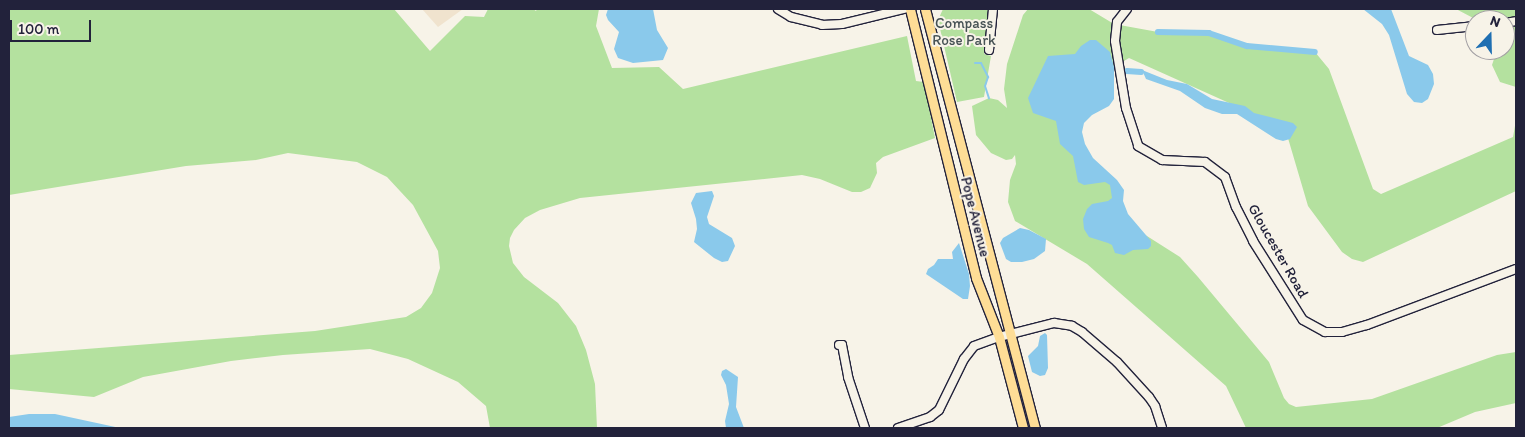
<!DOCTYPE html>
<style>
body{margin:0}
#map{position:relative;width:1525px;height:437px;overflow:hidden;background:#f7f3e8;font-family:Itim,sans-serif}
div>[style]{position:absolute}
.built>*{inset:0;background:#f0e3ce}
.green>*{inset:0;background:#b4e19f}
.water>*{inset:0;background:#8ac9eb}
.stream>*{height:2px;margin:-1px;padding:0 1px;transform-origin:1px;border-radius:1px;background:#8ac9eb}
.canal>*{height:5.5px;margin:-2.75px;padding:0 2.75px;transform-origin:2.75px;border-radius:2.75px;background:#8ac9eb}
.roads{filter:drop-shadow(1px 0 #22223b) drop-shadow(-1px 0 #22223b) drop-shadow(0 1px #22223b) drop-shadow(0 -1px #22223b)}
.minor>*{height:8px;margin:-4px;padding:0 4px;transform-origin:4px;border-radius:4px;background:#f7f3e8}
.major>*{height:9px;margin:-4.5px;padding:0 4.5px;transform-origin:4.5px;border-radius:4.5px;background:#fedd96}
span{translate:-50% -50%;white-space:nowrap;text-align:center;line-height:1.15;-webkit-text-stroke:4px #f7f3e8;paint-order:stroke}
.park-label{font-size:15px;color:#465254}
.street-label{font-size:15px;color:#22223b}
.frame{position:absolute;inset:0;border:10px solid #22223b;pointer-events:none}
.north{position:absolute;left:1465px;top:10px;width:50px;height:50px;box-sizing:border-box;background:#f7f3e8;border:1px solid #a29fa3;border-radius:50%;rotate:21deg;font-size:14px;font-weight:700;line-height:20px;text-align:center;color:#22223b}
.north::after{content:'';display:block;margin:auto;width:18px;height:22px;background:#1f6fb2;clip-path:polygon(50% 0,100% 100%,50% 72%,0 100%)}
.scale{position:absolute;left:10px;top:20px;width:81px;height:22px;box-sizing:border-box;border:2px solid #22223b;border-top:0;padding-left:6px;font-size:15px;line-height:18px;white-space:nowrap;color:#22223b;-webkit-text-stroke:4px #f7f3e8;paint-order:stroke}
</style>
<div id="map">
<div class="built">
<div style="clip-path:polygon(422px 9px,463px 9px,438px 27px)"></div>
</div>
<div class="green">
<div style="clip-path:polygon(9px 9px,394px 9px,430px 51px,465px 16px,484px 17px,488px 9px,533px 9px,536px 11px,537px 9px,599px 9px,596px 26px,612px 68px,659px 67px,683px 89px,907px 36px,916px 81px,924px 82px,935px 138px,883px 157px,876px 163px,877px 173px,870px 188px,861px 192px,852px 192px,820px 179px,802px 175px,580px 198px,540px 210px,525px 218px,514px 230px,510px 238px,509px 246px,513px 263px,524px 277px,558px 303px,576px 326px,586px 350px,595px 384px,597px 428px,490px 428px,486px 406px,458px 382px,408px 359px,370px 349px,283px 355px,231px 361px,143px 377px,94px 397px,9px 389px,9px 355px,315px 331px,406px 317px,421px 308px,432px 293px,440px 268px,438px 251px,413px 205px,387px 177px,357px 162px,288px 153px,256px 160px,186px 166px,9px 195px)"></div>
<div style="clip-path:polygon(943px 9px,989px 9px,984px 54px,991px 56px,984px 97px,957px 102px,938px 20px)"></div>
<div style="clip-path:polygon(1028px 9px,1089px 9px,1114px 24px,1158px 32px,1209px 33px,1247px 46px,1315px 52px,1329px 69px,1373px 189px,1381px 194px,1513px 137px,1516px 120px,1516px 191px,1363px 262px,1352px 259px,1342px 252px,1308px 206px,1285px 128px,1129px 58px,1114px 67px,1068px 133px,1117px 185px,1117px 217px,1180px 257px,1198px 277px,1269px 362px,1284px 398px,1289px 404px,1296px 407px,1372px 399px,1497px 355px,1516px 352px,1516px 403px,1475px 412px,1437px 428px,1246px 428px,1226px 386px,1087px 264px,1015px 221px,1008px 202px,1010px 180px,1016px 164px,1015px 155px,1012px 159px,1006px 160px,991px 153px,976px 135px,972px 106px,989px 98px,998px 100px,1007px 108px,1004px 89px,1007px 64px,1023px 15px)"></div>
<div style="clip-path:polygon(1456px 9px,1516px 9px,1516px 87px,1500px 82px,1492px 65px,1497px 50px,1505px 50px,1505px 20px,1477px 20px)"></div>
</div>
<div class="water">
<div style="clip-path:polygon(608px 9px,653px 9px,657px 30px,668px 48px,663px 60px,633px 63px,618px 58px,614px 49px,619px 32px,608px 20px,606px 15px)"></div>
<div style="clip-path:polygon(1363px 9px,1391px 9px,1409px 56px,1428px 65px,1433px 74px,1434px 84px,1428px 99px,1422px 103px,1414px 102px,1407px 94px,1389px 35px,1382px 24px)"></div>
<div style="clip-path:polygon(1090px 40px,1096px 40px,1110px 52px,1114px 67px,1114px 99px,1109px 106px,1092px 115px,1084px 123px,1082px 132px,1085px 144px,1093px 158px,1117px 180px,1124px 190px,1123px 201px,1128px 214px,1151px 241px,1151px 246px,1148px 249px,1133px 250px,1124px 255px,1115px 253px,1112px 245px,1108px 243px,1089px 237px,1084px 229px,1083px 219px,1087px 209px,1092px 204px,1108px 201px,1112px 198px,1110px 185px,1105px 182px,1084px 185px,1078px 182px,1073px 156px,1060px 144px,1056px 121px,1033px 113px,1028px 98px,1048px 56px,1075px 54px,1081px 46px)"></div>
<div style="clip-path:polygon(1142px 70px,1167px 80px,1187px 84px,1212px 99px,1245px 106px,1254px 113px,1293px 123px,1297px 127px,1290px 139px,1283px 141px,1276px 139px,1237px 114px,1222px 114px,1205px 108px,1180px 91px,1146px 79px)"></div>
<div style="clip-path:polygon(712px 191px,714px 196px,707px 217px,709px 224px,732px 238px,735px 246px,728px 261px,722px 262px,714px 258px,694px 242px,697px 229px,696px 219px,691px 203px,696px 193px)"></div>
<div style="clip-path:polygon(1020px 228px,1029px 230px,1046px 239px,1045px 251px,1034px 259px,1022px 262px,1011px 262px,1006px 259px,1000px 243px,1003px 238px)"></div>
<div style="clip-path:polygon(959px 243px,969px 274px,970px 286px,968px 299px,963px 299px,926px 274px,928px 269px,934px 265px,938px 259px,953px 259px,952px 252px)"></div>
<div style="clip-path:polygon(1045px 333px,1047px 335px,1048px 368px,1045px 375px,1040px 376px,1032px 372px,1028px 356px,1038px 346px,1040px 336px)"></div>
<div style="clip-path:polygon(726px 369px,738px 377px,736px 407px,744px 428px,726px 428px,725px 421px,729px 404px,726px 385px,721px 375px,722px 371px)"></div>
<div style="clip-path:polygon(29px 414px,55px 414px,120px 428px,9px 428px,9px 417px)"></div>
</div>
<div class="stream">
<div style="left:975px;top:63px;width:6px"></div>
<div style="left:981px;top:63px;width:16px;rotate:63deg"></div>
<div style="left:988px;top:77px;width:9px;rotate:108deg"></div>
<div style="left:985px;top:86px;width:13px;rotate:72deg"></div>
</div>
<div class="canal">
<div style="left:1158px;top:32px;width:51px;rotate:1.1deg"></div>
<div style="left:1209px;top:33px;width:40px;rotate:18.9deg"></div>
<div style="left:1247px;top:46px;width:68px;rotate:5deg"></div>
<div style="left:1127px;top:71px;width:14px;rotate:4deg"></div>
</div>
<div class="roads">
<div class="minor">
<div style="left:778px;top:9px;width:15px;rotate:32deg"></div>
<div style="left:791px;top:17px;width:32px;rotate:14deg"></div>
<div style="left:822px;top:25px;width:20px;rotate:-3deg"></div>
<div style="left:842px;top:24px;width:64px;rotate:-13.6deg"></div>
<div style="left:1127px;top:9px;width:16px;rotate:128deg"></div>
<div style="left:1117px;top:22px;width:19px;rotate:96deg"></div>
<div style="left:1115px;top:41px;width:68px;rotate:80.7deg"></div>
<div style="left:1126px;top:108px;width:40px;rotate:72deg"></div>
<div style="left:1138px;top:146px;width:28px;rotate:30deg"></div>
<div style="left:1162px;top:160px;width:43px;rotate:2.7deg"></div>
<div style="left:1205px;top:162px;width:25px;rotate:37deg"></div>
<div style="left:1225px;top:177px;width:32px;rotate:70deg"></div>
<div style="left:1236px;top:207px;width:38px;rotate:63deg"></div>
<div style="left:1253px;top:241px;width:93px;rotate:57.7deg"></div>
<div style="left:1303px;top:320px;width:25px;rotate:29deg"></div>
<div style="left:1325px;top:332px;width:17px"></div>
<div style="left:1342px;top:332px;width:26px;rotate:-16deg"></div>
<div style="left:1367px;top:325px;width:159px;rotate:-20.6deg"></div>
<div style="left:1505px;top:23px;width:11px;rotate:-10deg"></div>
<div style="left:1437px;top:30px;width:38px;rotate:-6deg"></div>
<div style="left:989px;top:50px;width:41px;rotate:-84.4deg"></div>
<div style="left:839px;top:345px;width:3px"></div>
<div style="left:842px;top:345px;width:33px;rotate:79deg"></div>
<div style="left:848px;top:377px;width:54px;rotate:71.6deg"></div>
<div style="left:898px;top:428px;width:34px;rotate:-19deg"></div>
<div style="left:930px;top:417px;width:11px;rotate:-38deg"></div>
<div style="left:939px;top:410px;width:57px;rotate:-63.9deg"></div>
<div style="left:964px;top:359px;width:16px;rotate:-52deg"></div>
<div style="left:974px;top:346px;width:27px;rotate:-20deg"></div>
<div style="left:999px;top:337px;width:57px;rotate:-14.3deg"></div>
<div style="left:1054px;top:323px;width:18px;rotate:9deg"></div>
<div style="left:1072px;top:326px;width:12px;rotate:31deg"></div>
<div style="left:1082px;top:332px;width:46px;rotate:40.6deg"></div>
<div style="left:1117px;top:362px;width:47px;rotate:47.6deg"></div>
<div style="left:1149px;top:397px;width:11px;rotate:56deg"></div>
<div style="left:1155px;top:406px;width:23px;rotate:72deg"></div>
</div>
<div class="major">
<div style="left:910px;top:9px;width:277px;rotate:76.2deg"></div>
<div style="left:976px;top:278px;width:63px;rotate:68.7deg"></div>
<div style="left:999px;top:337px;width:94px;rotate:75.2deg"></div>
<div style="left:925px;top:9px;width:433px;rotate:75.3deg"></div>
</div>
</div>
<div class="park-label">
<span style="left:964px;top:32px">Compass<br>Rose Park</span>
</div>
<div class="street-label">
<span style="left:975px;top:217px;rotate:76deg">Pope Avenue</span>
<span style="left:1278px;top:251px;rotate:60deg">Gloucester Road</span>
</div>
<div class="frame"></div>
<div class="north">N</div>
<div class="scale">100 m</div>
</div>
